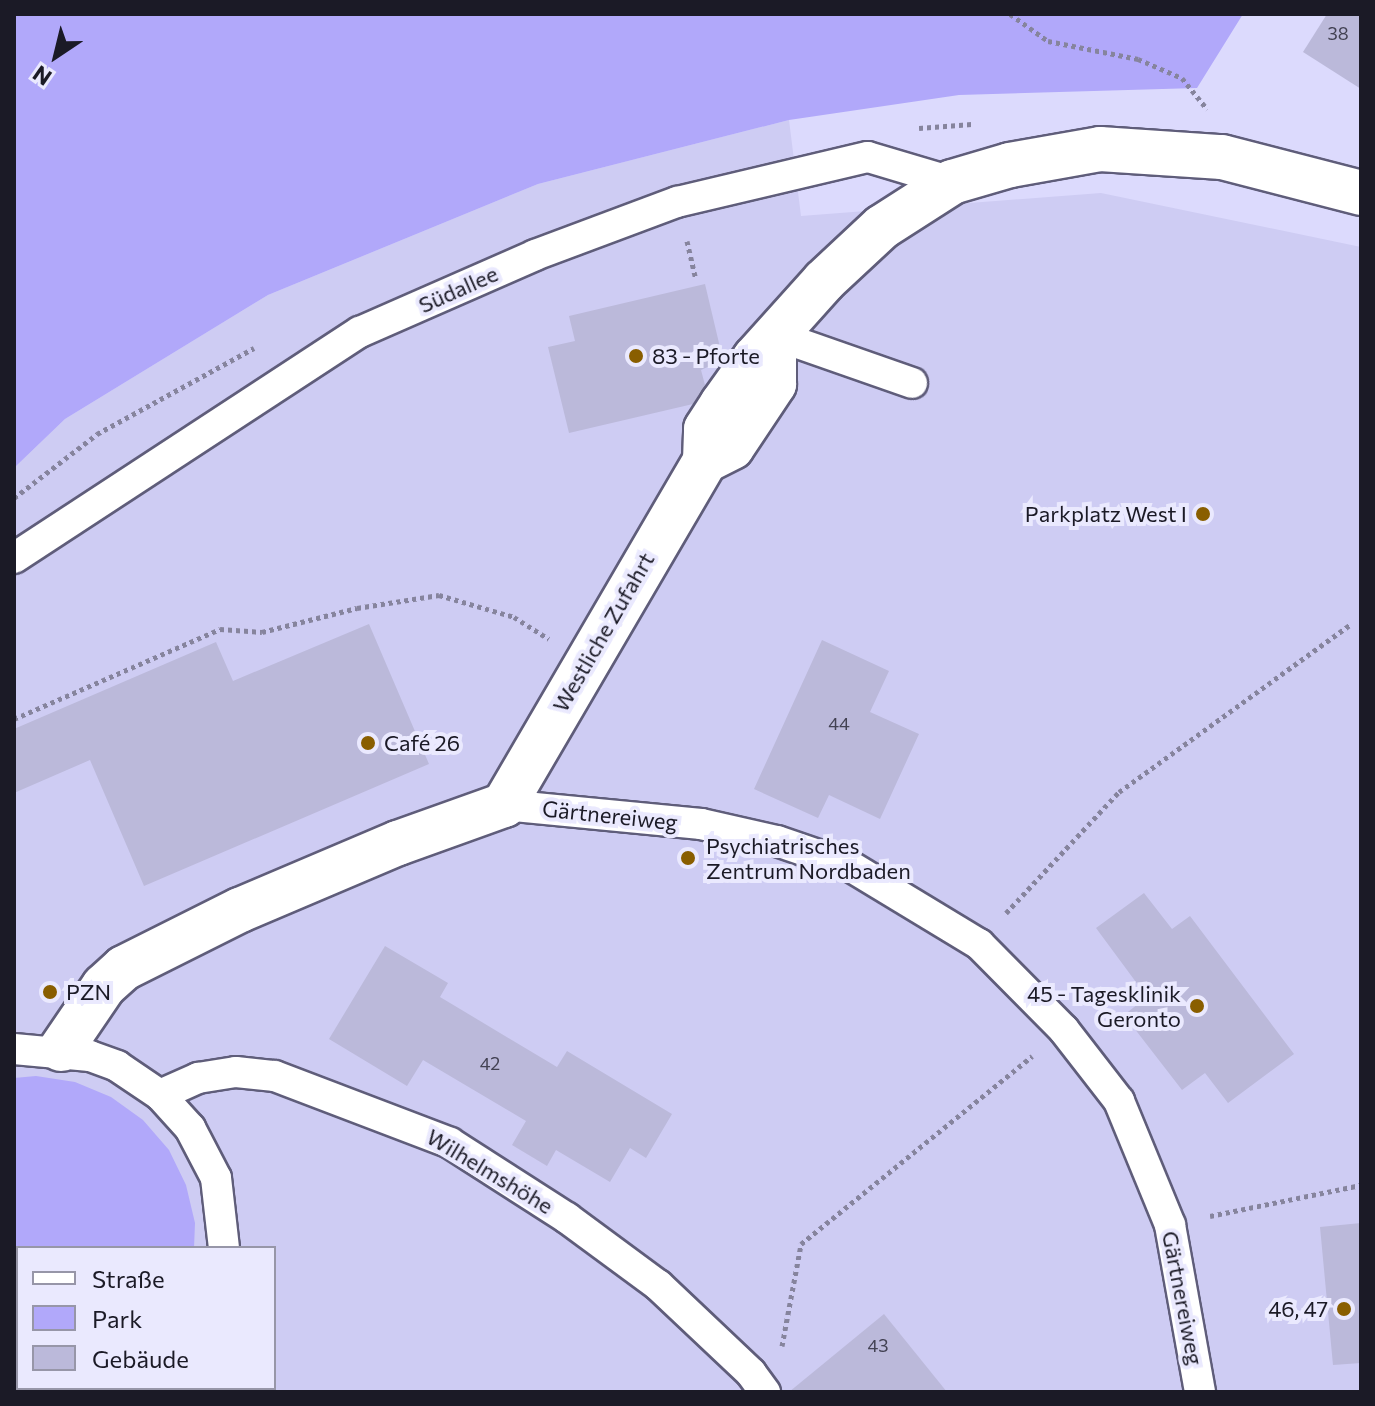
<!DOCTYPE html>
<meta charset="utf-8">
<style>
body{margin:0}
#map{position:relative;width:1375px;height:1406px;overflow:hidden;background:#dcdafd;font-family:Commissioner,sans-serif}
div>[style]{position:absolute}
.built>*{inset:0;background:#ceccf3}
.green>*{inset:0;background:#b1a8fa}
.building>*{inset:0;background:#bbb9da}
.path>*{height:5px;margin-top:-2.5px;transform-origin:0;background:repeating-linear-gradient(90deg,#86849d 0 4px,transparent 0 8px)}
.roads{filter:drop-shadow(2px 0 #5f5d7a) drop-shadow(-2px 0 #5f5d7a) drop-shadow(0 2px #5f5d7a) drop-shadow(0 -2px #5f5d7a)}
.service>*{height:30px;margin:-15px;padding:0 15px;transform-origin:15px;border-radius:15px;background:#fff}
.minor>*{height:44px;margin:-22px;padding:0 22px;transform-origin:22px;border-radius:22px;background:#fff}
.dots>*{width:22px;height:22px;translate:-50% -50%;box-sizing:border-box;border:4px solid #eae9fe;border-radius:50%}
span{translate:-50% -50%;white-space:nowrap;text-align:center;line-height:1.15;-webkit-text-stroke:8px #eae9fe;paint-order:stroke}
.number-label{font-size:18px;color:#434253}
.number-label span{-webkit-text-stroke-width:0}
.street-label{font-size:22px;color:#1b1a26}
.poi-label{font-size:22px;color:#1b1a26}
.left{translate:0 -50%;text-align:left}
.right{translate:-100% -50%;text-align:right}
.frame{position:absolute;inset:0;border:16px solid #1b1a26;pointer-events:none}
.legend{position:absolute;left:16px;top:1246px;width:260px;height:144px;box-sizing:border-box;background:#eae9fe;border:2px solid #9796a8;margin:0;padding:10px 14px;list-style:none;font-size:24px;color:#1b1a26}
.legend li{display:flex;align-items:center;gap:16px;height:40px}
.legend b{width:40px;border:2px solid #9796a8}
.north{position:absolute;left:16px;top:16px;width:80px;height:80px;-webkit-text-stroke:6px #eae9fe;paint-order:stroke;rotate:215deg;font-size:22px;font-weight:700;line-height:32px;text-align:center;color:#1b1a26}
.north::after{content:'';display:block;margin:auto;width:28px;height:36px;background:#1b1a26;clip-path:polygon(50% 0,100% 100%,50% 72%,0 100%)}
</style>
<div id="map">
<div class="built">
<div style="clip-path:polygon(evenodd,789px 120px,801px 216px,1101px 193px,1361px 247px,1361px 1392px,14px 1392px,14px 468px,65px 419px,268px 295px,538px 184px,789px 120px,18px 1248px,274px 1248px,274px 1388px,18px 1388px,18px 1248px)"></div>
</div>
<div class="green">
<div style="clip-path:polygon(14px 14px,1243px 14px,1197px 88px,959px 95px,789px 120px,538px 184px,268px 295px,65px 419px,14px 468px)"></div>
<div style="clip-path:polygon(36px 1076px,75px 1082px,111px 1097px,143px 1120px,169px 1150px,186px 1185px,195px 1223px,194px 1248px,18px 1248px,18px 1388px,101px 1388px,90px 1392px,14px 1392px,14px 1078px)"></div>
</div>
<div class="building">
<div style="clip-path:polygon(1327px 14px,1361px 14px,1361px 89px,1303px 52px)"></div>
<div style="clip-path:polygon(705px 284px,723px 360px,701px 370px,705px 385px,693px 404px,569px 433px,548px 347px,575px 341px,569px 316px)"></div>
<div style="clip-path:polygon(369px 624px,429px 764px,144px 886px,90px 760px,14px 793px,14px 729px,216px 642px,233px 681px)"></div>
<div style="clip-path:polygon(822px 640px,889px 671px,870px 712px,919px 734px,880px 819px,829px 795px,818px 818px,754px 789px)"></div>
<div style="clip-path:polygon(1144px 893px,1172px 929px,1190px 916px,1294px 1054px,1228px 1103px,1205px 1073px,1182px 1090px,1124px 1015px,1147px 997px,1096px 928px)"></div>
<div style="clip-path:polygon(385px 946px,448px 983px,440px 997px,557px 1067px,567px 1051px,672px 1114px,646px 1158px,630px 1148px,610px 1182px,556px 1150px,547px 1166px,512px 1145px,526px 1121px,423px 1060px,407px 1086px,329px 1039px)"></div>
<div style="clip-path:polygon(1361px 1223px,1361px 1363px,1333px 1365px,1320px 1227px)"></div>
<div style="clip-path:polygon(884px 1314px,947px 1392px,789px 1392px)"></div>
</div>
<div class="path">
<div style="left:1010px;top:14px;width:47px;rotate:35.4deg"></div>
<div style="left:1048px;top:41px;width:92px;rotate:11.3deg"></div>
<div style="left:1138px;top:59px;width:48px;rotate:23.4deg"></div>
<div style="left:1182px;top:78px;width:40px;rotate:51deg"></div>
<div style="left:919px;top:128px;width:53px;rotate:-4.3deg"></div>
<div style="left:687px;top:241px;width:39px;rotate:77deg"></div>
<div style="left:14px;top:498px;width:105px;rotate:-37.6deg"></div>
<div style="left:97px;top:434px;width:179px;rotate:-28.7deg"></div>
<div style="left:14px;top:719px;width:225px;rotate:-23.6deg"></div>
<div style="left:220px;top:629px;width:42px;rotate:4.1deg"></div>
<div style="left:262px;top:632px;width:98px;rotate:-14.2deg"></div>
<div style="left:357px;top:608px;width:83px;rotate:-9deg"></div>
<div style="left:439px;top:595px;width:78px;rotate:16.3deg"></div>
<div style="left:514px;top:617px;width:41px;rotate:32.2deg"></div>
<div style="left:1006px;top:913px;width:166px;rotate:-47deg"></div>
<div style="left:1119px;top:792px;width:285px;rotate:-35.9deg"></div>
<div style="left:1210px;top:1216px;width:154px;rotate:-11.6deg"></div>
<div style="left:782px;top:1346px;width:104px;rotate:-79.4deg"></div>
<div style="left:801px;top:1244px;width:298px;rotate:-39.1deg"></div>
</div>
<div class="roads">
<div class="service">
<div style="left:778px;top:336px;width:142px;rotate:19.3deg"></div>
<div style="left:14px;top:558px;width:413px;rotate:-33.2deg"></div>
<div style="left:360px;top:332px;width:191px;rotate:-23.7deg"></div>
<div style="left:535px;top:255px;width:152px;rotate:-20.5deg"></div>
<div style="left:677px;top:202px;width:196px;rotate:-13.3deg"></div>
<div style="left:868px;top:157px;width:88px;rotate:16.6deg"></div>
<div style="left:504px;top:805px;width:198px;rotate:5.5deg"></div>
<div style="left:701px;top:824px;width:78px;rotate:12.6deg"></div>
<div style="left:777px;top:841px;width:77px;rotate:18.9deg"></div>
<div style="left:850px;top:866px;width:151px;rotate:31.2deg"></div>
<div style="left:979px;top:944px;width:121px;rotate:45.3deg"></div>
<div style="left:1064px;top:1030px;width:90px;rotate:52.2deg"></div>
<div style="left:1119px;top:1101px;width:134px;rotate:67.6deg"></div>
<div style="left:1170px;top:1225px;width:170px;rotate:79.8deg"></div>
<div style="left:14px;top:1049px;width:76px;rotate:5.3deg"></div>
<div style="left:90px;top:1056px;width:29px;rotate:20deg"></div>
<div style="left:117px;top:1066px;width:52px;rotate:34deg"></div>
<div style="left:160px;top:1095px;width:45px;rotate:47.7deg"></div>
<div style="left:190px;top:1128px;width:56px;rotate:62.5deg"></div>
<div style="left:216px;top:1178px;width:70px;rotate:83.5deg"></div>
<div style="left:160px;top:1095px;width:42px;rotate:-24.1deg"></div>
<div style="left:198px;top:1078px;width:38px;rotate:-9deg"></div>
<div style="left:236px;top:1072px;width:39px;rotate:6deg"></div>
<div style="left:275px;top:1076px;width:187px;rotate:20.9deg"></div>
<div style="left:450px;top:1143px;width:139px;rotate:32.7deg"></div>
<div style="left:567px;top:1218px;width:113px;rotate:36.4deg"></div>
<div style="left:658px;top:1285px;width:128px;rotate:43.4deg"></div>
<div style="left:751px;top:1373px;width:24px;rotate:54deg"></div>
<div style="left:142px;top:1392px;width:7px;rotate:-34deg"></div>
</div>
<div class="minor">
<div style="left:705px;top:461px;width:30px;rotate:-27deg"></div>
<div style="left:732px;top:447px;width:76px;rotate:-56.3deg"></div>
<div style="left:774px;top:384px;width:43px;rotate:-90deg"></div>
<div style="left:61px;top:1049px;width:76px;rotate:-55.7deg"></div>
<div style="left:104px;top:986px;width:27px;rotate:-42deg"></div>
<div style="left:124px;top:968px;width:130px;rotate:-26.6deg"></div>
<div style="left:240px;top:910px;width:172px;rotate:-23deg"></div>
<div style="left:398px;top:843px;width:113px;rotate:-19.7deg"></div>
<div style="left:504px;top:805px;width:398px;rotate:-59.7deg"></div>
<div style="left:705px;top:461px;width:32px;rotate:-88deg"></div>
<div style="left:706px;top:429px;width:30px;rotate:-57deg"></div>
<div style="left:722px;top:404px;width:57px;rotate:-54.3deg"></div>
<div style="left:755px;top:358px;width:103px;rotate:-48.1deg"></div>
<div style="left:824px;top:281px;width:79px;rotate:-43deg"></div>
<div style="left:882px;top:227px;width:83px;rotate:-32.7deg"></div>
<div style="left:952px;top:182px;width:60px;rotate:-16.3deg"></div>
<div style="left:1010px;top:165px;width:91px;rotate:-10.1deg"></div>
<div style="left:1100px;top:149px;width:122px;rotate:3.8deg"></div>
<div style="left:1222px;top:157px;width:144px;rotate:14.5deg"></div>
</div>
</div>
<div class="dots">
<div style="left:636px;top:356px;background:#895e00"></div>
<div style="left:1203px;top:514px;background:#895e00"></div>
<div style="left:368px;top:743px;background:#895e00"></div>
<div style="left:688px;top:858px;background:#895e00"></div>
<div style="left:50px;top:992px;background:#895e00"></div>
<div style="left:1197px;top:1006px;background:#895e00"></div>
<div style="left:1344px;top:1309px;background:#895e00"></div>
</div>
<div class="number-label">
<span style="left:1338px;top:33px">38</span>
<span style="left:839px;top:723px">44</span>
<span style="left:490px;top:1063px">42</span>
<span style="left:878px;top:1345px">43</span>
</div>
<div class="street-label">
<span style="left:458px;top:289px;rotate:-24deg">Südallee</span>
<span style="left:603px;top:632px;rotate:-60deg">Westliche Zufahrt</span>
<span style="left:610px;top:815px;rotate:6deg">Gärtnereiweg</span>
<span style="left:490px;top:1171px;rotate:31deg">Wilhelmshöhe</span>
<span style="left:1183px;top:1298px;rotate:79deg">Gärtnereiweg</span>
</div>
<div class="poi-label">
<span class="left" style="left:652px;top:356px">83 - Pforte</span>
<span class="right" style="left:1187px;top:514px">Parkplatz West I</span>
<span class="left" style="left:384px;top:743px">Café 26</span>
<span class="left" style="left:706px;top:858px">Psychiatrisches<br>Zentrum Nordbaden</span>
<span class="left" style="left:66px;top:992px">PZN</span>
<span class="right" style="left:1181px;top:1006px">45 - Tagesklinik<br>Geronto</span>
<span class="right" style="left:1328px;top:1309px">46, 47</span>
</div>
<div class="frame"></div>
<ul class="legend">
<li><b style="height:10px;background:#fff"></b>Straße</li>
<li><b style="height:22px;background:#b1a8fa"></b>Park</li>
<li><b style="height:22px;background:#bbb9da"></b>Gebäude</li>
</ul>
<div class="north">N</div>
</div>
